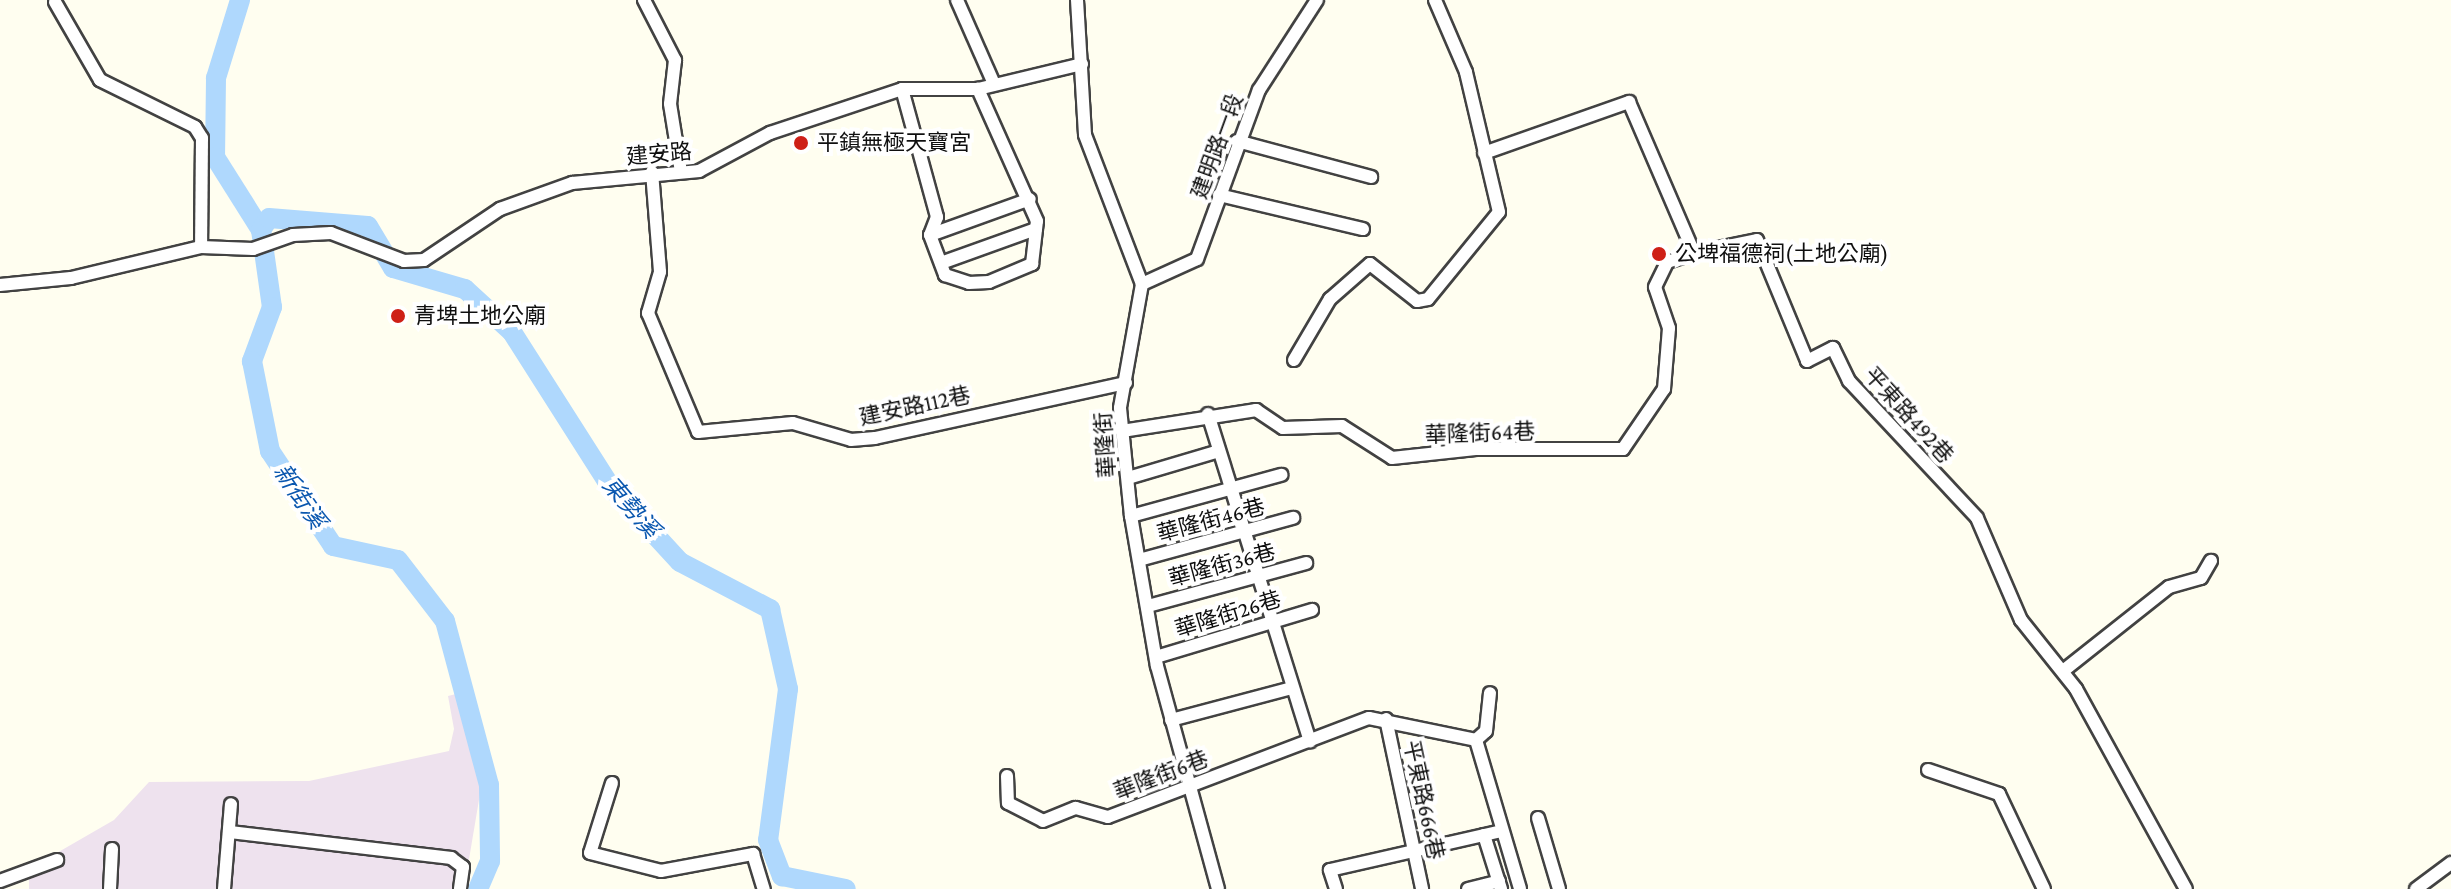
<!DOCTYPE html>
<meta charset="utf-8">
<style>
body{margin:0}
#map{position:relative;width:2451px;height:889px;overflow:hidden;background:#fffef0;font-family:"Crimson Pro","Noto Sans TC",serif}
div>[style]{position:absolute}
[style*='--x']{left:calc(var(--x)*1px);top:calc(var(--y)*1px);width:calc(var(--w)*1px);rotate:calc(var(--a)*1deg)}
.industrial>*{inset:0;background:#eee2ee}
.river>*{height:20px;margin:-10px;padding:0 10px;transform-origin:10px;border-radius:10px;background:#afd8fd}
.roads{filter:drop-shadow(2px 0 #424242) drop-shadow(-2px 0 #424242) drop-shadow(0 2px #424242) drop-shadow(0 -2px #424242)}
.minor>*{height:12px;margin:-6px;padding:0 6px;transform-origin:6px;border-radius:6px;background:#fff}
.dots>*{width:22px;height:22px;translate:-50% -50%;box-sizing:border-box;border:4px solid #fff;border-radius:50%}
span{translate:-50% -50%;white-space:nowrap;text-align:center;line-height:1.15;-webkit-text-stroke:8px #fff;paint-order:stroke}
.poi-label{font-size:22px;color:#0f0f0f}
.left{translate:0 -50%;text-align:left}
.street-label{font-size:22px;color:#0f0f0f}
.water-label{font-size:24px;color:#0a57af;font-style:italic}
</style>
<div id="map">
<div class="industrial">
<i style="clip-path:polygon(460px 693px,483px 776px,464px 889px,29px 889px,29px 869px,114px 820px,149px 782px,309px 781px,449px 751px,454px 729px,448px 696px)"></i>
</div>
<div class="river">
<i style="--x:240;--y:0;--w:82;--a:107.1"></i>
<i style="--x:216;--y:78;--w:79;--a:90.7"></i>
<i style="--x:215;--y:157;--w:86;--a:57.8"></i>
<i style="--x:261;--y:230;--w:78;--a:81.9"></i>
<i style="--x:272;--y:307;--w:58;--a:110.3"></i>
<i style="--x:252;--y:361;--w:92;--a:78.7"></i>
<i style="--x:270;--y:451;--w:114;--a:56.4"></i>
<i style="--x:333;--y:546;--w:66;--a:12.2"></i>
<i style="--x:398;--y:560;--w:77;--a:52.4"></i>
<i style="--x:445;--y:621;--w:170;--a:75"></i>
<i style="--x:489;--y:785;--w:76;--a:89.2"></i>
<i style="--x:490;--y:861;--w:30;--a:113"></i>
<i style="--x:261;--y:230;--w:14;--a:-56"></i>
<i style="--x:269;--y:218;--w:99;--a:4.6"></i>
<i style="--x:368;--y:226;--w:49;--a:59.2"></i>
<i style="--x:393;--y:268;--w:75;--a:16.3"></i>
<i style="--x:465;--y:289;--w:64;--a:42.5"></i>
<i style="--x:512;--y:332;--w:183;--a:57.5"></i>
<i style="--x:610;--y:486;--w:103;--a:47.4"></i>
<i style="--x:680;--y:562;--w:102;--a:27.6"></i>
<i style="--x:770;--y:609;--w:82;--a:77.3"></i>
<i style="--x:788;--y:689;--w:152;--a:97.5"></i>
<i style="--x:768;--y:840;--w:39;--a:69"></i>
<i style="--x:782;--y:876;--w:65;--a:11.5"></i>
</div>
<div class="roads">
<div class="minor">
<i style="--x:644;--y:0;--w:68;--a:62.7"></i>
<i style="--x:675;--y:60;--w:44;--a:96.5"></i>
<i style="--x:670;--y:104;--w:69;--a:80.8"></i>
<i style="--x:957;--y:0;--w:92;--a:66.2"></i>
<i style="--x:1077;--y:0;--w:135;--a:86.6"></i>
<i style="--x:1085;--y:135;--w:160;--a:69.1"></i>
<i style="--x:1142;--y:284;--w:126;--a:100.1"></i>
<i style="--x:1120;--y:408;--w:109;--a:84.2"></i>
<i style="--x:1131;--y:516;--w:152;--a:80.2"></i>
<i style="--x:1157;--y:666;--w:231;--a:74.7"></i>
<i style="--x:55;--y:2;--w:90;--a:60"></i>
<i style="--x:100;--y:80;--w:106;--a:26.3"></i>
<i style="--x:195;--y:127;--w:13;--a:58"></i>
<i style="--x:202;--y:138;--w:109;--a:90.5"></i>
<i style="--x:902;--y:89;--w:133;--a:74.7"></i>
<i style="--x:937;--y:217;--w:19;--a:111"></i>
<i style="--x:930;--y:235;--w:43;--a:69.4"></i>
<i style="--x:945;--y:275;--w:25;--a:18"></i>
<i style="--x:969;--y:283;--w:20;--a:-3"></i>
<i style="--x:989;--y:282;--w:47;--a:-22.7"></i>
<i style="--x:1032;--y:264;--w:43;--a:-83.4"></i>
<i style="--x:1037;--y:221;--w:145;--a:-114.1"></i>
<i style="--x:1237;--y:141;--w:139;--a:15"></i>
<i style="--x:1484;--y:153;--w:154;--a:-19.4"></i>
<i style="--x:1629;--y:102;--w:164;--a:66.7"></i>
<i style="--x:1694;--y:253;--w:64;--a:-11.7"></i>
<i style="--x:1757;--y:240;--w:131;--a:67.5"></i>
<i style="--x:1807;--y:361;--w:29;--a:-27"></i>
<i style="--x:1833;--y:348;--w:37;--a:64"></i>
<i style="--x:1849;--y:381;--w:187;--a:46.9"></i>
<i style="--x:1977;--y:518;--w:111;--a:66.7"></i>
<i style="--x:2021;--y:620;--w:88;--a:51.4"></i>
<i style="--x:2076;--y:689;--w:228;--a:61.2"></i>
<i style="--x:652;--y:172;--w:100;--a:85.4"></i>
<i style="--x:660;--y:272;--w:43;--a:106.3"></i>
<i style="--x:648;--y:313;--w:129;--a:67.2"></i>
<i style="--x:698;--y:432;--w:95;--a:-5.4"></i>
<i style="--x:793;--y:423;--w:60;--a:16.3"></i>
<i style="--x:851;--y:440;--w:24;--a:-5"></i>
<i style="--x:875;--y:438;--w:257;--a:-12.4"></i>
<i style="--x:1219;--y:195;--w:148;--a:13.3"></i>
<i style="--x:930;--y:235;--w:106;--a:-19.8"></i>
<i style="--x:941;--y:263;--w:101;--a:-19.7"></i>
<i style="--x:1142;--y:284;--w:60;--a:-24.4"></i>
<i style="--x:1197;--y:259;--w:180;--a:-69.9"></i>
<i style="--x:1259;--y:90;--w:107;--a:-57.2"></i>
<i style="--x:0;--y:285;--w:71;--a:-5.6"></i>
<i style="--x:71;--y:278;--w:134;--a:-13.4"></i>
<i style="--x:201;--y:247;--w:52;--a:2.2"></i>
<i style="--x:253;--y:249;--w:42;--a:-19.3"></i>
<i style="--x:293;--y:235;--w:38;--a:-3"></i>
<i style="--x:331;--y:233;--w:78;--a:21"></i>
<i style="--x:404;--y:261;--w:20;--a:-3"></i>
<i style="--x:424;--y:260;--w:92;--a:-33.9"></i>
<i style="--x:500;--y:209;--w:77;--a:-19.9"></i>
<i style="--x:572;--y:183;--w:128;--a:-5.4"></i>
<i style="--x:699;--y:171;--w:81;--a:-28.2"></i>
<i style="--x:770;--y:133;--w:139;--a:-18.4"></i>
<i style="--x:902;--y:89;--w:76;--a:0"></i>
<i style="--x:978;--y:89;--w:107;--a:-13.5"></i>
<i style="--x:1294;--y:360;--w:71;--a:-59.5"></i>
<i style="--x:1330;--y:299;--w:53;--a:-41.2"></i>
<i style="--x:1370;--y:264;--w:60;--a:38.2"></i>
<i style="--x:1417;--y:301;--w:11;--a:-10"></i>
<i style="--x:1428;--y:299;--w:112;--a:-50.8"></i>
<i style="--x:1499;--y:212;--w:144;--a:-103.3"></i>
<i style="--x:1466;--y:72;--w:78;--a:-113.3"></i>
<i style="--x:1208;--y:414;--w:343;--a:72.7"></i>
<i style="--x:1122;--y:431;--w:136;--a:-8.9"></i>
<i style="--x:1256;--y:410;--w:32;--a:34"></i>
<i style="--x:1283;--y:428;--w:59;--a:-1.9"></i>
<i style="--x:1342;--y:426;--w:59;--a:32.6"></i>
<i style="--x:1392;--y:458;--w:84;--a:-6.1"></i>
<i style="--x:1476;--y:449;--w:147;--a:0"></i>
<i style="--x:1623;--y:449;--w:73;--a:-55.7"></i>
<i style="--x:1664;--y:389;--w:61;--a:-85.3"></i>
<i style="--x:1669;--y:328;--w:43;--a:-108.9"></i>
<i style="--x:1655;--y:287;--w:28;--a:-64"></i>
<i style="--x:1667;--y:262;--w:28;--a:-18"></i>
<i style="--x:1128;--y:478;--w:95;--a:-16.5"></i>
<i style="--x:1131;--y:516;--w:156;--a:-15.3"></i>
<i style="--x:1139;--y:560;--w:160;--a:-15.3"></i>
<i style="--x:1148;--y:606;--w:164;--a:-15.2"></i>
<i style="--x:1156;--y:657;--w:163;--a:-16.8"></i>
<i style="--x:2063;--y:671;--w:135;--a:-38.4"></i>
<i style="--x:2169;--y:587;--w:33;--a:-16"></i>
<i style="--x:2201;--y:578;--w:20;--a:-60"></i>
<i style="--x:1386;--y:719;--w:174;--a:78"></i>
<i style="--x:1171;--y:720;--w:125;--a:-14.8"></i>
<i style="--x:1476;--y:740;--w:155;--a:73.5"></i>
<i style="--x:1928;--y:770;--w:75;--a:18.7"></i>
<i style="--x:1999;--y:794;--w:105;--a:64.7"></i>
<i style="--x:1007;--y:776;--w:27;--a:88"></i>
<i style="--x:1008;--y:803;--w:39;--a:27"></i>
<i style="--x:1043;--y:821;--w:35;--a:-22"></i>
<i style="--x:1076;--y:808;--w:33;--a:16"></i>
<i style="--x:1108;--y:817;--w:279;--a:-20.8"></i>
<i style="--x:1369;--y:718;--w:109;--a:11.6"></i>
<i style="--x:1476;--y:740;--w:13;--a:-42"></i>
<i style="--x:1486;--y:731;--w:38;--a:-84"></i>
<i style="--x:612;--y:783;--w:73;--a:107.4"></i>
<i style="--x:590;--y:853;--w:73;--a:14.2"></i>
<i style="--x:661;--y:871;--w:94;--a:-10.5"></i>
<i style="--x:753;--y:854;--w:37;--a:73"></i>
<i style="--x:1538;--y:818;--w:74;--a:73.5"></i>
<i style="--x:230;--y:832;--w:223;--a:6.7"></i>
<i style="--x:451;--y:858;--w:15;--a:37"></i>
<i style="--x:463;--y:867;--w:22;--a:98"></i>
<i style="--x:1484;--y:835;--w:57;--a:72.5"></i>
<i style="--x:0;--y:881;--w:61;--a:-20.2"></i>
<i style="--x:110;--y:889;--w:40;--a:-87.1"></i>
<i style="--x:224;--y:889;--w:85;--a:-85.3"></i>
<i style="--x:1336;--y:889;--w:20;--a:-108"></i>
<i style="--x:1330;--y:870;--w:176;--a:-12.8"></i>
<i style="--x:1468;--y:889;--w:32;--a:-14"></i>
<i style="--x:2416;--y:889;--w:44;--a:-36.6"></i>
</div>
</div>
<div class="dots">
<i style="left:801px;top:143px;background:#ce2017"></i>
<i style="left:1659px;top:254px;background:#ce2017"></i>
<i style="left:398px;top:316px;background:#ce2017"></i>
</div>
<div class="poi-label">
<span class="left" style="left:817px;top:143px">平鎮無極天寶宮</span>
<span class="left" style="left:1675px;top:254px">公埤福德祠(土地公廟)</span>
<span class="left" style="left:414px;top:316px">青埤土地公廟</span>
</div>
<div class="street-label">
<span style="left:1217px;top:146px;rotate:-70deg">建明路一段</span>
<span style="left:659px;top:154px;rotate:-5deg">建安路</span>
<span style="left:915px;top:406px;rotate:-12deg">建安路112巷</span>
<span style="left:1909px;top:415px;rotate:48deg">平東路492巷</span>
<span style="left:1480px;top:433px;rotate:-2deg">華隆街64巷</span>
<span style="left:1105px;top:445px;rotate:-94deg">華隆街</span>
<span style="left:1211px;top:520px;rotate:-15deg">華隆街46巷</span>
<span style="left:1222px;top:565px;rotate:-15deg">華隆街36巷</span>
<span style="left:1228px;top:614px;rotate:-17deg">華隆街26巷</span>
<span style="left:1161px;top:775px;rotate:-21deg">華隆街6巷</span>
<span style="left:1424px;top:800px;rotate:78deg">平東路666巷</span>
</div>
<div class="water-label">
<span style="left:300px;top:496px;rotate:56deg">新街溪</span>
<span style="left:631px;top:507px;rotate:49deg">東勢溪</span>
</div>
</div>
